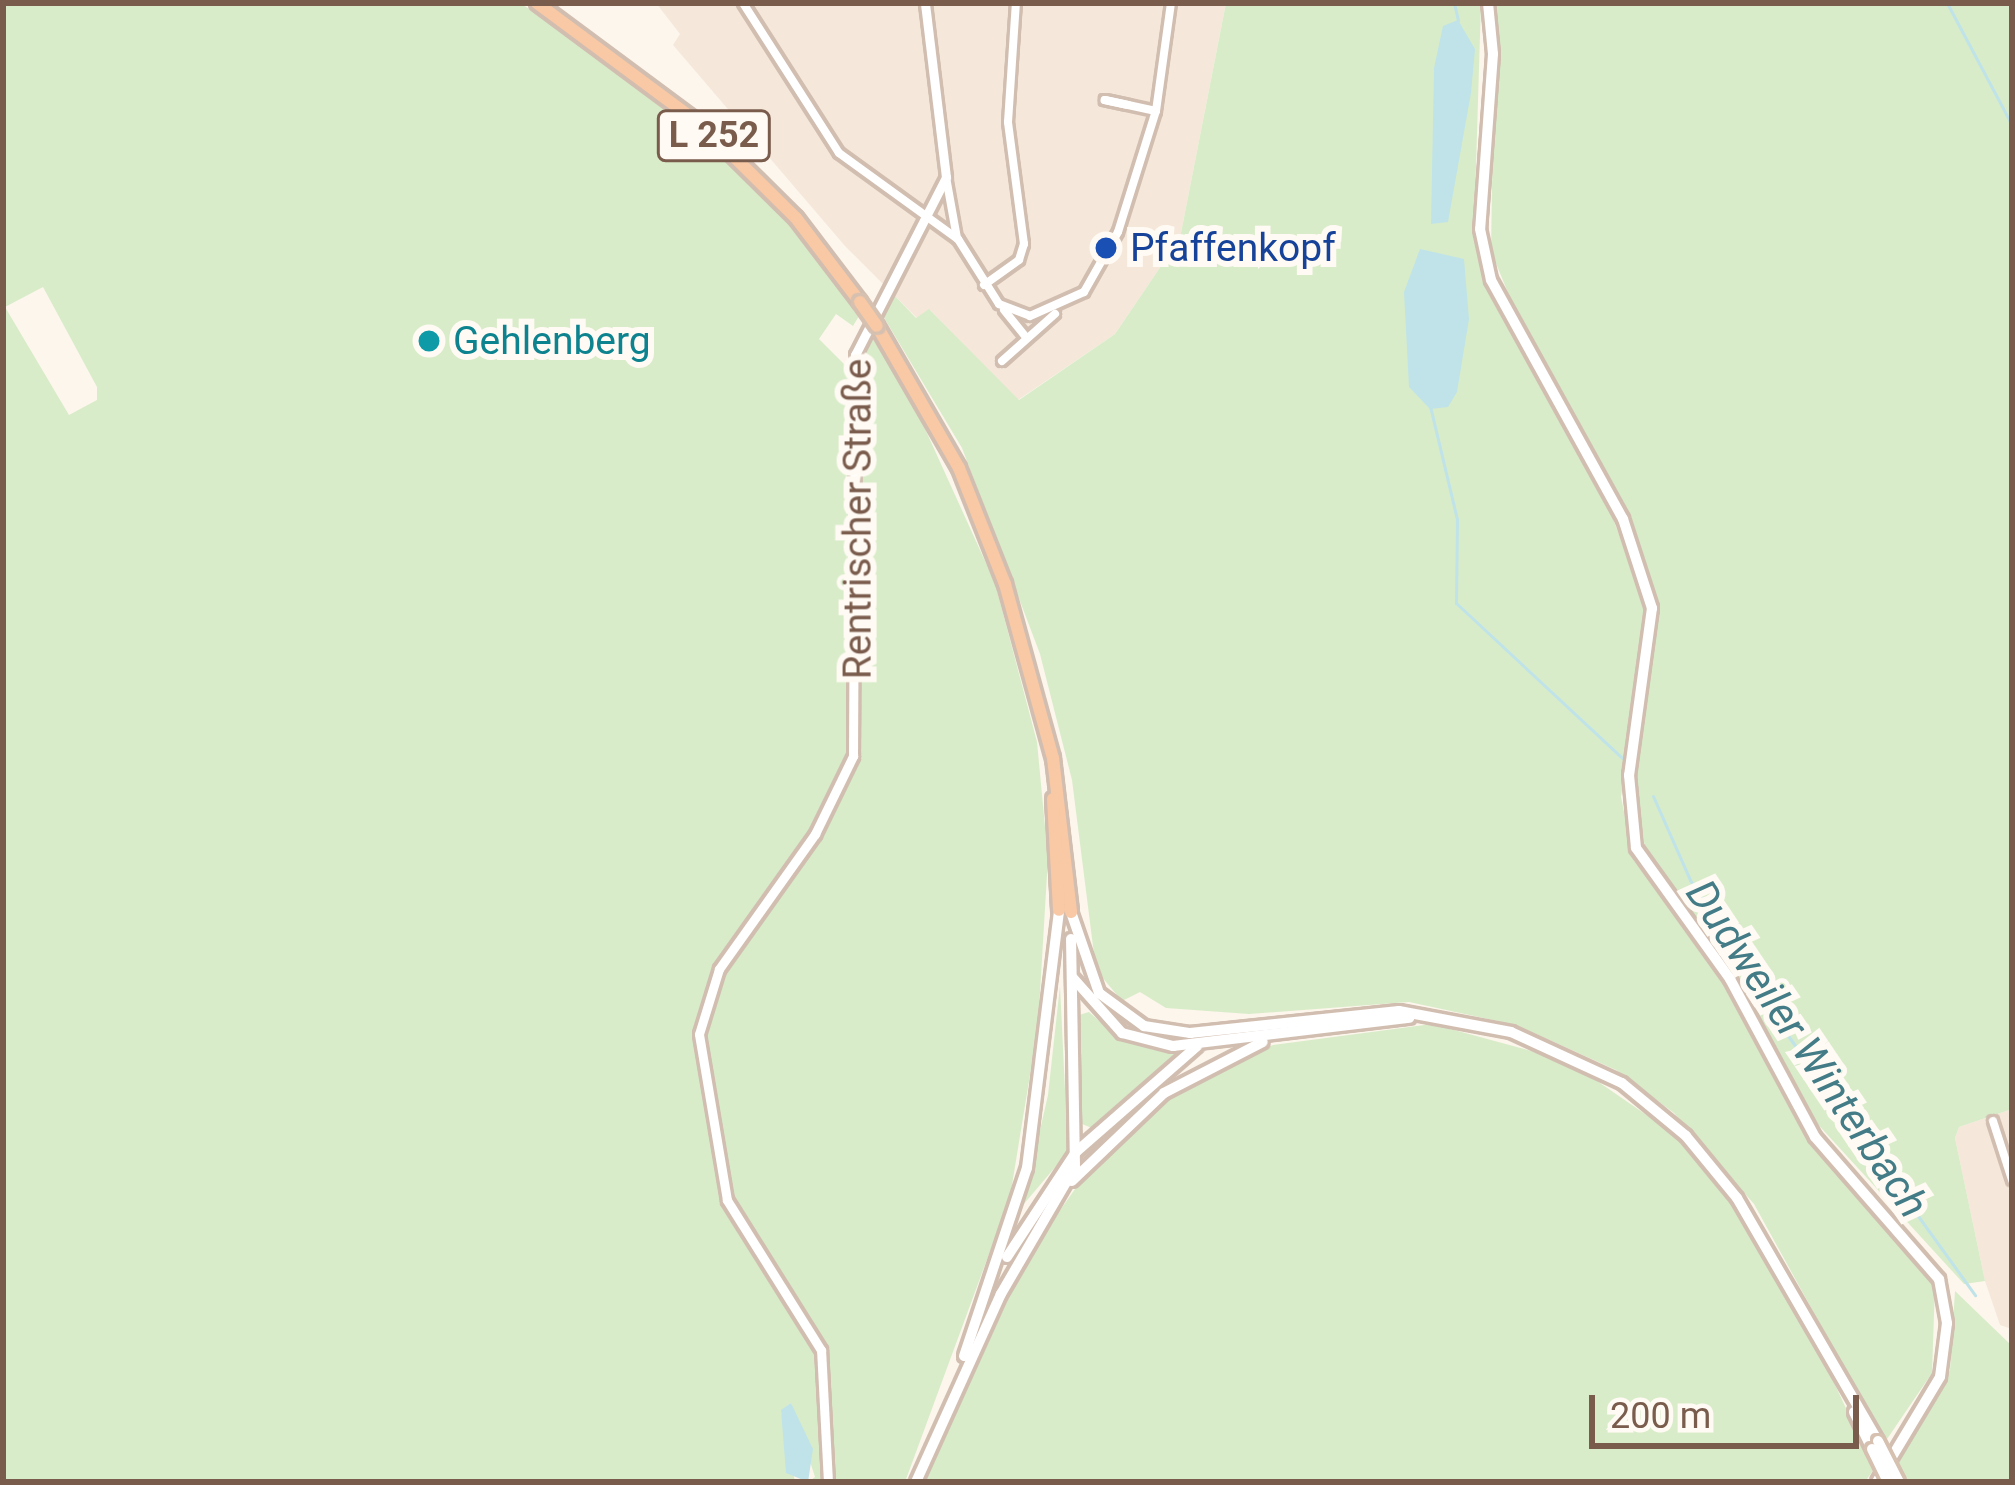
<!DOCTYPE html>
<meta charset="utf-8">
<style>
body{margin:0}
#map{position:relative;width:2015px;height:1485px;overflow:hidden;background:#fdf6ec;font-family:Roboto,sans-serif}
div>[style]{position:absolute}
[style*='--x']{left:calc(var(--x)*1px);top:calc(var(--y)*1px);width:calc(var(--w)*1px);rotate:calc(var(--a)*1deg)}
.residential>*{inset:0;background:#f5e8da}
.green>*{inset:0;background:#d8ecc9}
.water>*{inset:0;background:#bfe3e8}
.stream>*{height:3px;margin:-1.5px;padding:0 1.5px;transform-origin:1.5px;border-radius:1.5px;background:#bfe3e8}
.roads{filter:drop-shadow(3px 0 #d1beb0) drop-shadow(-3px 0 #d1beb0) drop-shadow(0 3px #d1beb0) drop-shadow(0 -3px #d1beb0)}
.minor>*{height:8px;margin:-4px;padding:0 4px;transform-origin:4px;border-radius:4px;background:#fff}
.tertiary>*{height:9px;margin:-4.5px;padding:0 4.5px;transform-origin:4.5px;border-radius:4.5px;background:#fff}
.secondary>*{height:10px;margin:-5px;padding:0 5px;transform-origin:5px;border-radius:5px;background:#fff}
.trunk>*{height:12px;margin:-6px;padding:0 6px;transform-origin:6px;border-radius:6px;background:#f9c8a4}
.bridges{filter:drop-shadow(3px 0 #d6c0b0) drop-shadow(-3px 0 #d6c0b0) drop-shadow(0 3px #d6c0b0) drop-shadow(0 -3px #d6c0b0)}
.secondary-bridge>*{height:10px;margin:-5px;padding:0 5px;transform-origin:5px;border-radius:5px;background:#fff}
.trunk-bridge>*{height:12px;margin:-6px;padding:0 6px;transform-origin:6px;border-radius:6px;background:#f9c8a4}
.dots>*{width:33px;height:33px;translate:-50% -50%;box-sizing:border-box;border:6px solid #fffaf3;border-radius:50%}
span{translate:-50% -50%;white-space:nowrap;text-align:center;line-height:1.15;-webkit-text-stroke:12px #fffaf3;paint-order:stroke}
.shield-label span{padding:3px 9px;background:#fffaf3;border:3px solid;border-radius:9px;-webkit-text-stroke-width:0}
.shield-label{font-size:36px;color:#7a5c4d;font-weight:700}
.transit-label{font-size:39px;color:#164399}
.left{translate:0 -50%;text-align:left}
.culture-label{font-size:39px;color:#0d838f}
.street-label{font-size:39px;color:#7a5c4d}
.water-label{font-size:42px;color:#437c86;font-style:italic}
.frame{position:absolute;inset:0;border:6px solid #7a5c4d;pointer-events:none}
.scale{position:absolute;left:1589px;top:1395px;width:270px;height:54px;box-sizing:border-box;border:6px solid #7a5c4d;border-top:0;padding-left:15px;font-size:36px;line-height:42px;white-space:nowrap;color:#7a5c4d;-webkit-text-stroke:9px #fffaf3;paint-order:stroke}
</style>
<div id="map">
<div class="residential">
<i style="clip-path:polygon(656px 3px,1226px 3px,1180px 238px,1115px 334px,1018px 400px,930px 310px,917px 318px,845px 246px,673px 45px,680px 34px)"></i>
<i style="clip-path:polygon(2012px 1109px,2012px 1329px,2000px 1325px,1985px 1281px,1955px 1138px,1959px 1127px)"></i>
</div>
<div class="green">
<i style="clip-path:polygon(evenodd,3px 3px,520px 3px,615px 65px,771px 202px,859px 316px,853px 326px,836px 314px,819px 339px,857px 377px,872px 333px,906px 387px,995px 583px,1037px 742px,1048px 858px,1038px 1026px,1010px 1197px,905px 1482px,808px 1482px,815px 1477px,791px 1403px,781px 1411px,795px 1482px,3px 1482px,3px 3px,43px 287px,97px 387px,97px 400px,69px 415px,5px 307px,43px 287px)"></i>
<i style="clip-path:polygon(1226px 3px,1481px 3px,1474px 231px,1484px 281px,1611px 513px,1647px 611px,1621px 797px,1634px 861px,1711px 960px,1797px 1121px,1917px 1253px,1935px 1285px,1932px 1373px,1885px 1442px,1754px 1204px,1674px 1113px,1616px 1070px,1516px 1025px,1409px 1002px,1249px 1014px,1166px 1008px,1140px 992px,1122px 1001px,1096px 970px,1072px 780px,1040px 654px,962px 448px,880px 311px,894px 295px,916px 318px,929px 309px,1019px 400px,1115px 334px,1180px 238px)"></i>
<i style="clip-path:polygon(1495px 3px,2012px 3px,2012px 1109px,1959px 1127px,1955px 1138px,1985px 1281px,1964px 1284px,1813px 1119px,1749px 997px,1645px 848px,1635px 787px,1659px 614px,1627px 512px,1528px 342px,1491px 251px)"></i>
<i style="clip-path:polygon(1060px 986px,1068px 1152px,1023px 1205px,1048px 1095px)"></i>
<i style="clip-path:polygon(1089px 1012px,1122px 1041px,1179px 1055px,1092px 1128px,1082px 1124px,1079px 1015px)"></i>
<i style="clip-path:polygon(1432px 1024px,1568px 1061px,1677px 1136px,1737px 1208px,1801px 1311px,1874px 1469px,1865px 1482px,924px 1482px,1029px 1254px,1097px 1158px,1159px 1102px,1273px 1045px)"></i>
<i style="clip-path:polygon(1955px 1291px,2012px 1346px,2012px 1482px,1904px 1482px,1897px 1466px,1950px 1370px)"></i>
</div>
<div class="water">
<i style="clip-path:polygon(1458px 20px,1475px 49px,1471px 93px,1448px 222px,1431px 224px,1434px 68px,1443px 26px)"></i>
<i style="clip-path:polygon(1420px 249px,1464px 259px,1469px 319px,1457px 392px,1448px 407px,1430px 409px,1409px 387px,1404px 292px)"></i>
<i style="clip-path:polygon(791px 1403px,813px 1449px,808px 1482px,786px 1473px,781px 1410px)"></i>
</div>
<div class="stream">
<i style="--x:1454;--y:3;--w:18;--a:77"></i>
<i style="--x:1947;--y:3;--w:138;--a:62"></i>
<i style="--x:1430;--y:406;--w:116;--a:76.6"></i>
<i style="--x:1457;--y:519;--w:84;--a:90.7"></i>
<i style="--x:1456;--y:603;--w:227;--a:43"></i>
<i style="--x:1653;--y:796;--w:92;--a:66.2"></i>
<i style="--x:1690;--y:880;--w:172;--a:58.1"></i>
<i style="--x:1781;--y:1026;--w:332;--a:54.2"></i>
</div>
<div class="roads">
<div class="minor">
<i style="--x:743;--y:3;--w:178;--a:57.4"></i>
<i style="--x:839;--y:153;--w:147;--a:35.9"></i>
<i style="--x:958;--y:239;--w:77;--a:57.8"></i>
<i style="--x:999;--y:304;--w:33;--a:21"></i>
<i style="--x:1030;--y:316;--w:59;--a:-24"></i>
<i style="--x:1084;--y:292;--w:69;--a:-60.5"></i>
<i style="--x:1118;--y:232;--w:127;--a:-72.6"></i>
<i style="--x:1156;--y:111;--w:109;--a:-82.1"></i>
<i style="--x:1128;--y:105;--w:24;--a:-168"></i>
<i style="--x:1105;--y:100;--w:52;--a:12.2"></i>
<i style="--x:946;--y:177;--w:62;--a:79.8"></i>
<i style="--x:984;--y:285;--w:43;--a:-35.5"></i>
<i style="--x:1019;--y:260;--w:17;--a:-73"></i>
<i style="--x:1024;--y:244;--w:123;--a:-97.5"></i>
<i style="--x:1008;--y:122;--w:119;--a:-86.2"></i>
<i style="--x:1004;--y:310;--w:36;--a:51"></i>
<i style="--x:1002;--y:361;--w:71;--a:-41.6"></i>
<i style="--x:1993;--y:1121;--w:62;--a:72.1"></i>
</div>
<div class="tertiary">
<i style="--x:828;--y:1482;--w:132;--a:-93"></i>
<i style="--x:821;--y:1350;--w:177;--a:-122.1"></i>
<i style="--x:727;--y:1200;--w:168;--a:-99.6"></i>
<i style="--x:699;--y:1034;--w:68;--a:-72.9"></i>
<i style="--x:719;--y:969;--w:166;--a:-54.6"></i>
<i style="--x:815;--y:834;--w:87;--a:-64"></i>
<i style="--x:853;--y:756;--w:401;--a:-89.7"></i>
<i style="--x:855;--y:355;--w:200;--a:-62.9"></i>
<i style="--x:946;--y:177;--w:175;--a:-96.9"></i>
</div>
<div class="secondary">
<i style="--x:1488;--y:3;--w:51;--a:84.4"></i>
<i style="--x:1493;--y:54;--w:175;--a:94.2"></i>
<i style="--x:1480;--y:229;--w:52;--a:77.8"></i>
<i style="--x:1491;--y:280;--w:273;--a:61.1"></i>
<i style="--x:1623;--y:519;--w:94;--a:72"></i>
<i style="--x:1652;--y:608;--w:169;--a:97.8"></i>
<i style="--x:1629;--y:775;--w:73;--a:84.5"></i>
<i style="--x:1636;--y:848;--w:161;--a:54.3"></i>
<i style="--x:1730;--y:979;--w:179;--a:61.7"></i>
<i style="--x:1815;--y:1137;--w:189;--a:48.9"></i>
<i style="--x:1939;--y:1279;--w:45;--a:79.7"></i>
<i style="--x:1947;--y:1323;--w:54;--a:97.4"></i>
<i style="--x:1940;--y:1377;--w:122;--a:121"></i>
<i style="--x:1071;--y:912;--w:86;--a:70.9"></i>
<i style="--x:1099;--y:993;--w:56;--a:36.3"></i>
<i style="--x:1144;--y:1026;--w:47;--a:8.7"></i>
<i style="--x:1190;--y:1033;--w:210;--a:-6"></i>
<i style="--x:1399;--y:1011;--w:114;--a:10.6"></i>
<i style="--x:1511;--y:1032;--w:122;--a:24.7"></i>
<i style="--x:1622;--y:1083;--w:83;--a:39.6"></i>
<i style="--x:1686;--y:1136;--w:80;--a:50.6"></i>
<i style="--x:1737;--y:1198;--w:281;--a:59.9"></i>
<i style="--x:1073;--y:978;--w:74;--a:48.3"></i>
<i style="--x:1122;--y:1033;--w:53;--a:14.3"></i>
<i style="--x:1173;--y:1046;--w:238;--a:-6.8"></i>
<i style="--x:1072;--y:1181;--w:127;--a:-43.7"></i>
<i style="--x:1164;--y:1093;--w:111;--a:-27.3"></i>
<i style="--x:1007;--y:1257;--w:126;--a:-56.7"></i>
<i style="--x:1076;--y:1152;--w:161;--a:-41.2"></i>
<i style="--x:964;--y:1356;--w:198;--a:-71.5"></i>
<i style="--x:1027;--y:1168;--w:260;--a:-82.9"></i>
<i style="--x:1854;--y:1412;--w:41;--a:64.1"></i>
<i style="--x:916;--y:1482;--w:206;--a:-65.7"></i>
<i style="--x:1001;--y:1294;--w:147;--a:-59.8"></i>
<i style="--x:1075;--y:1167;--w:228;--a:-91"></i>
</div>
<div class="trunk">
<i style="--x:537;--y:3;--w:208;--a:36.6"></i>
<i style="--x:704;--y:127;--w:129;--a:44.7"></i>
<i style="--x:796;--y:218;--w:106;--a:52.7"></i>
<i style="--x:877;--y:326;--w:164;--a:60"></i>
<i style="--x:959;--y:468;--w:125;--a:68.4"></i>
<i style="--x:1005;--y:584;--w:180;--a:74.6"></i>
<i style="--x:1053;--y:758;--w:155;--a:83.3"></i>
<i style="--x:1053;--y:799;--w:111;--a:86.9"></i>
</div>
</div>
<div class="bridges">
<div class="secondary-bridge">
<i style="--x:1878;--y:1441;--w:46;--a:62.9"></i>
<i style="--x:1872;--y:1449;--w:37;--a:64"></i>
</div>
<div class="trunk-bridge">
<i style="--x:860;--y:302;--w:29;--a:55"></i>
</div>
</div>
<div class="dots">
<i style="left:1106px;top:248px;background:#1a4fb4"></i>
<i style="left:429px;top:341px;background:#0f9aa8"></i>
</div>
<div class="shield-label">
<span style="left:714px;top:136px">L 252</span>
</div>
<div class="transit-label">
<span class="left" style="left:1130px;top:248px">Pfaffenkopf</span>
</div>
<div class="culture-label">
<span class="left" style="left:453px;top:341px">Gehlenberg</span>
</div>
<div class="street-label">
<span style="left:858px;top:519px;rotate:-90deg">Rentrischer Straße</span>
</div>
<div class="water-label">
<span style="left:1807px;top:1049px;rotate:56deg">Dudweiler Winterbach</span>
</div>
<div class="frame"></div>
<div class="scale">200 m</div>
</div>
